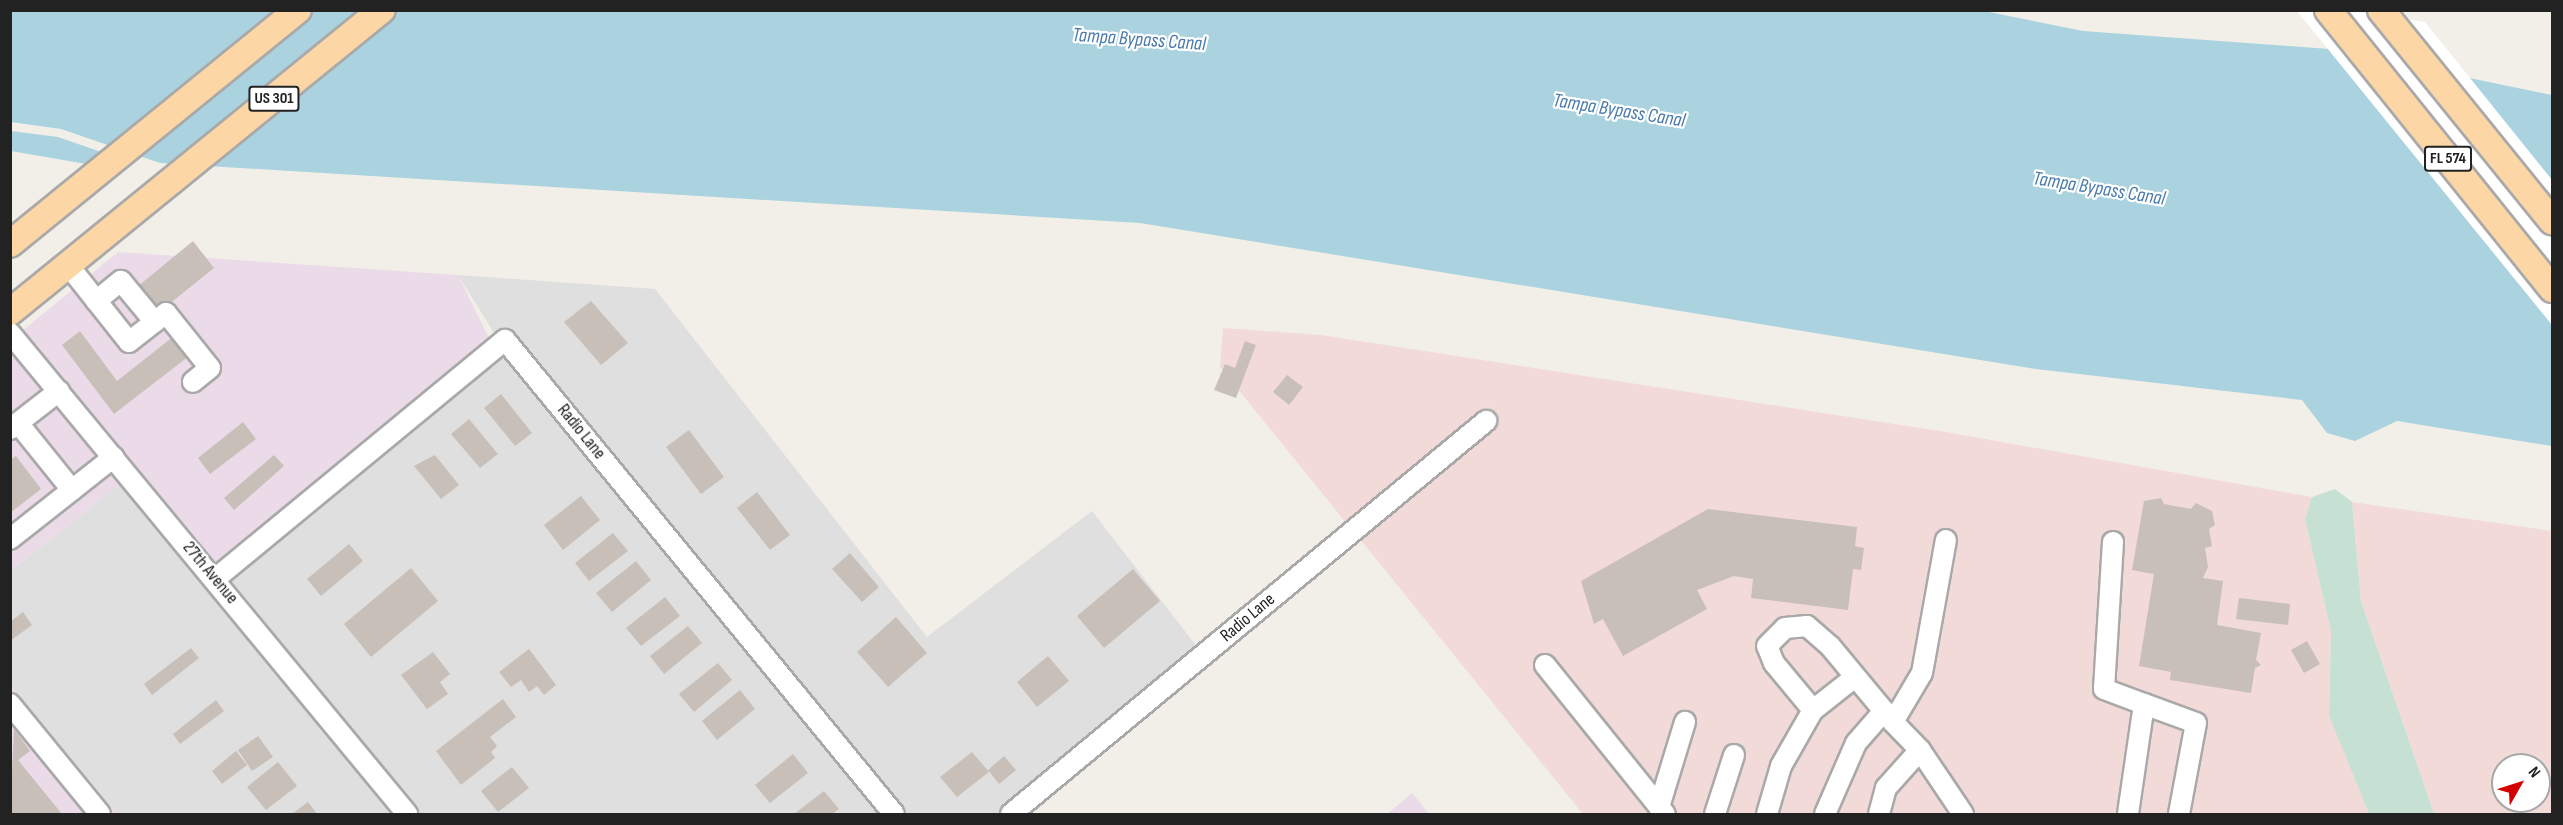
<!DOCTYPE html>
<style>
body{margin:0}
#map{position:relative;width:2563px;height:825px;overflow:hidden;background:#f2efe9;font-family:"Sofia Sans Condensed",sans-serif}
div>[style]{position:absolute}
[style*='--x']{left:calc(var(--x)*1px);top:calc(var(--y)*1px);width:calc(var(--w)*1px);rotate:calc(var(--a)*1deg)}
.residential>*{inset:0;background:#e0dfdf}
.commercial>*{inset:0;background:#f2dad9}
.industrial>*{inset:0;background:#ebdbe8}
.wetland>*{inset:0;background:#c6e0d4}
.water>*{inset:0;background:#aad3df}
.pier>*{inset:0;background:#fff}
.building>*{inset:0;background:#c7bfb8}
.roads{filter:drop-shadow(2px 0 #a9a9a9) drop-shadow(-2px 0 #a9a9a9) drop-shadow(0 2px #a9a9a9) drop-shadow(0 -2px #a9a9a9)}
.minor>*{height:20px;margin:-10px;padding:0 10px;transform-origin:10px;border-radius:10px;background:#fff}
.major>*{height:26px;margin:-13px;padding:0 13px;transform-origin:13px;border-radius:13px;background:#fcd6a4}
span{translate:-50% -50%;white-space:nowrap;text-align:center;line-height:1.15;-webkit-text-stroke:4.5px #fff;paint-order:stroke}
.shield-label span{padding:2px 4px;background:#fff;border:2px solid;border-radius:4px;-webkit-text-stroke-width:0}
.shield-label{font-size:16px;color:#222;font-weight:700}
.street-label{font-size:18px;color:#222}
.water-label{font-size:20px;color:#4a7aab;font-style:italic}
.frame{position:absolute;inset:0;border:12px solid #222;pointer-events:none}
.north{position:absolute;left:2491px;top:753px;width:60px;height:60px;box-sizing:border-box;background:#fff;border:2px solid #a7a7a7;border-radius:50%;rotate:51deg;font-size:16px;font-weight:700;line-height:24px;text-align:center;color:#222}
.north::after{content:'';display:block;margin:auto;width:21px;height:27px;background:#d40000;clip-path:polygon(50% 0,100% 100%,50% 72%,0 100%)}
</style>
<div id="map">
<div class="residential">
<i style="clip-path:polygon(458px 275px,655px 289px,927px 637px,1092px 511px,1198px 648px,996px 814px,908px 814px,514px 334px,496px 336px)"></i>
<i style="clip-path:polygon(503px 354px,880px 814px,421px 814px,230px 579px)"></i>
<i style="clip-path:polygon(122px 483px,207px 585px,393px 814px,118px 814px,11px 686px,11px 570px)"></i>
</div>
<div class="commercial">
<i style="clip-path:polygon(1223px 328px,1321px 335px,1946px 432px,2312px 497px,2305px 519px,2331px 631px,2329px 716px,2369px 814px,1583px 814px,1359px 538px,1499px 421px,1488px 407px,1347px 524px,1220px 367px)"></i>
<i style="clip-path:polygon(evenodd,2352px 502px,2552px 531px,2552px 814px,2434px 814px,2361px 601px,2352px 502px,2503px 765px,2539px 765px,2539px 801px,2503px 801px,2503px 765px)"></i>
</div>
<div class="industrial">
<i style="clip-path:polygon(118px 252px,458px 275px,490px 340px,216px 563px,22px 331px)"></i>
<i style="clip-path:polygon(10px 350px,122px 483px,11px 570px,10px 570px)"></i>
<i style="clip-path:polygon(11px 686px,118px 814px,11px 814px)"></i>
<i style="clip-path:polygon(1412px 793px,1429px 814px,1387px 814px)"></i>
</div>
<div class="wetland">
<i style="clip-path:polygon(2335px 489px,2352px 502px,2361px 601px,2434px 814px,2369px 814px,2329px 716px,2331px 631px,2305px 519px,2312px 497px)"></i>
</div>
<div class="water">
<i style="clip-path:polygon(11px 10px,1979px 10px,2083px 31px,2329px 49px,2552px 95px,2552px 446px,2397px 421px,2355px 441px,2327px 433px,2302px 400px,2036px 369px,1140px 223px,160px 163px,61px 129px,11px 122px)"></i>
<i style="clip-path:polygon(11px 131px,58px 137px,107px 154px,92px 165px,11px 151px)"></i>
</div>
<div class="pier">
<i style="clip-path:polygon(2297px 11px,2351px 11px,2425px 22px,2552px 180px,2552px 325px)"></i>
</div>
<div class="building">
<i style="clip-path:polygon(193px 241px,214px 268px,158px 313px,137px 287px)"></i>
<i style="clip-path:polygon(591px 301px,628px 343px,601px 365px,564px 322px)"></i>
<i style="clip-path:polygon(80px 331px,117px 381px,174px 336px,189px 356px,114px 414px,62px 345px)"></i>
<i style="clip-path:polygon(1245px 341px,1256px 345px,1236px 398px,1214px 390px,1225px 364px,1235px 368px)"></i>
<i style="clip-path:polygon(1287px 375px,1303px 387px,1289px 405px,1273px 392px)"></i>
<i style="clip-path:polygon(501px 394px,532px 433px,515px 446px,484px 408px)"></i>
<i style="clip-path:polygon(469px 419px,498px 454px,480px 468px,451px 434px)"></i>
<i style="clip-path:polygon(243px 422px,256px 439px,210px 474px,198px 458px)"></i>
<i style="clip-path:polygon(689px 430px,724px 477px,701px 494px,666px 447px)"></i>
<i style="clip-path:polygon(274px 455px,284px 466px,234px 510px,224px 498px)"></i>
<i style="clip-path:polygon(435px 455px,459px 485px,441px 499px,414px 466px)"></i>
<i style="clip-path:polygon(16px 456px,41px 489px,10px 513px,10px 460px)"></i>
<i style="clip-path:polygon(757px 492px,790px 535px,770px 550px,737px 508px)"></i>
<i style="clip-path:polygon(581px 496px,600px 520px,563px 550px,544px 525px)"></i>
<i style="clip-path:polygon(2161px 498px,2164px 504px,2191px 509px,2196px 503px,2212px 511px,2215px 525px,2209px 529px,2212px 546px,2205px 548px,2208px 567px,2203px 578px,2223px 581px,2217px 625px,2261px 633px,2256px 660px,2261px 665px,2255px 668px,2251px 693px,2170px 680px,2171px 672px,2139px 666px,2154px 574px,2132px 570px,2144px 501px)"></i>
<i style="clip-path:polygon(1708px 509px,1857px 527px,1855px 546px,1864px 548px,1861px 570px,1853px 569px,1848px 610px,1751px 598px,1753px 579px,1734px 576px,1697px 590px,1707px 609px,1623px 656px,1603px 619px,1594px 624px,1581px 581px)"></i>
<i style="clip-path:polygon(613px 533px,628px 551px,589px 581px,575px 563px)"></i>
<i style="clip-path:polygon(349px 544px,363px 561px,321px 596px,307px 579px)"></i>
<i style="clip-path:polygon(850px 553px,879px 587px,862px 602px,832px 569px)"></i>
<i style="clip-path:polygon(636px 561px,651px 580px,612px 612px,596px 593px)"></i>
<i style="clip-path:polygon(411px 568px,438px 601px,371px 657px,344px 624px)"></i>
<i style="clip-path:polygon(1133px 569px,1160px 601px,1104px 648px,1077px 616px)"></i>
<i style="clip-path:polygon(665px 597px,680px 616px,641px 646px,626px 628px)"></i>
<i style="clip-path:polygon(2239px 598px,2290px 604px,2288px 625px,2236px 619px)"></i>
<i style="clip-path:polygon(23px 612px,32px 625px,10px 641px,10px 622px)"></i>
<i style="clip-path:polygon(896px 617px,927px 653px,888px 687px,857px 652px)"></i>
<i style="clip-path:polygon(688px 626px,702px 643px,664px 674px,650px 656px)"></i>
<i style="clip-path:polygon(2307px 641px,2320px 664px,2304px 673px,2291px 650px)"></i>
<i style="clip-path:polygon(191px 648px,199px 658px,152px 695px,144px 684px)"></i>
<i style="clip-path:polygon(529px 649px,556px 685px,544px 695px,537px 686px,529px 692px,521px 680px,511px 687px,499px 672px)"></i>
<i style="clip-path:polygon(433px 652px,450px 674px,440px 682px,448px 694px,427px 709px,401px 675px)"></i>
<i style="clip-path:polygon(1048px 656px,1069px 681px,1037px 707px,1017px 682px)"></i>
<i style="clip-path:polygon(718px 663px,732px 680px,694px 712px,679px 694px)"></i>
<i style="clip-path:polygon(740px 690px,755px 709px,717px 740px,702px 721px)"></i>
<i style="clip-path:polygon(503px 699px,516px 717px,490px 737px,497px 746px,491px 752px,495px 758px,461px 785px,436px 751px)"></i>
<i style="clip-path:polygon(216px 700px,224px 711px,180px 744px,173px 734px)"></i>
<i style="clip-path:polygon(14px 729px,30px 751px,18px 760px,62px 814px,10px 814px)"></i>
<i style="clip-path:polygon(258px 736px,273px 757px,252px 771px,238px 750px)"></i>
<i style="clip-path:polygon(236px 751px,247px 765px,222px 784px,212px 771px)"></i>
<i style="clip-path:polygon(972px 752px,989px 772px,957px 797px,940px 777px)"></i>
<i style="clip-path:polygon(793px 754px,808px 773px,770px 803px,755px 785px)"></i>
<i style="clip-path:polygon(1004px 756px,1016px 770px,999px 784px,988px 770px)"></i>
<i style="clip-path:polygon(278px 762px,297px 786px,266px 810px,247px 787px)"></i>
<i style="clip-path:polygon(512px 767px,529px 788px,498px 812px,481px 791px)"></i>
<i style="clip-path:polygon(824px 791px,839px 809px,832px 814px,794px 814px)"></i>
<i style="clip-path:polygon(308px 802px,317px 814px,292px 814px)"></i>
</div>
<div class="roads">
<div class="minor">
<i style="--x:68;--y:265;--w:98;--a:51.6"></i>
<i style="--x:129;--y:342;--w:47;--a:-38.1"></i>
<i style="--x:166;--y:313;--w:70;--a:51.3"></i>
<i style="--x:210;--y:368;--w:22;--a:141"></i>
<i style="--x:96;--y:301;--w:32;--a:-39"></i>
<i style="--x:121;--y:281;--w:53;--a:50.3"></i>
<i style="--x:10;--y:333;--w:624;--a:50.46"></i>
<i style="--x:18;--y:423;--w:86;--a:51.1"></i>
<i style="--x:10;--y:429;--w:62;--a:-37.8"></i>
<i style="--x:10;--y:539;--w:132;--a:-38.3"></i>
<i style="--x:2113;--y:542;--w:147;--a:93.5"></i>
<i style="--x:2104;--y:689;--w:43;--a:20.6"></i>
<i style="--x:2144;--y:704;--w:111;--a:98.3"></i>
<i style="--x:215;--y:579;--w:376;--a:-39.5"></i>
<i style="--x:505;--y:340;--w:613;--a:50.63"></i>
<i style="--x:1545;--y:665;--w:191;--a:51.2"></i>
<i style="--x:1855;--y:677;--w:53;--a:141.8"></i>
<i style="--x:1813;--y:710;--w:61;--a:-129.7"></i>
<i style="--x:1774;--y:663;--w:18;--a:-112"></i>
<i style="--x:1767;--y:646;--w:25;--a:-45"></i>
<i style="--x:1785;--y:628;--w:22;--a:-5"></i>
<i style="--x:1807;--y:626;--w:30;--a:41"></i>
<i style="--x:1830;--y:646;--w:99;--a:50.3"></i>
<i style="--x:10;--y:704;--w:142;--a:50.7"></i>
<i style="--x:2144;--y:704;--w:55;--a:20.1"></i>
<i style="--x:2196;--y:723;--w:93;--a:100.6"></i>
<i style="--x:1920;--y:750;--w:39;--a:-134"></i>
<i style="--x:1893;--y:722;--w:57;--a:-59.4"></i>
<i style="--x:1922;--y:673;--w:135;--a:-79.8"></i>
<i style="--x:1659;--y:807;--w:89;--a:-73"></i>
<i style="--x:1011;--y:814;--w:617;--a:-39.6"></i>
<i style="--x:1715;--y:814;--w:62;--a:-72.1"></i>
<i style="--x:1767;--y:814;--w:50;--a:-73.7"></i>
<i style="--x:1781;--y:766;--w:64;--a:-60.3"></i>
<i style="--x:1825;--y:814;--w:77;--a:-66.4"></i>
<i style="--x:1856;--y:743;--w:43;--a:-48.8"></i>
<i style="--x:1879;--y:814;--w:27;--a:-75"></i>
<i style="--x:1886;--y:788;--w:51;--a:-48.2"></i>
<i style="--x:1920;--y:750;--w:77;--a:56.1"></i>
</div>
<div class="major">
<i style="--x:2328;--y:10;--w:358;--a:51.2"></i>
<i style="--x:2381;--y:10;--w:272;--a:51"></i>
<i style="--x:10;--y:244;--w:371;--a:-39.1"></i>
<i style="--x:10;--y:312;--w:479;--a:-39.1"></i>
</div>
</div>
<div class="shield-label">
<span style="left:274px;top:99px">US 301</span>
<span style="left:2448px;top:159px">FL 574</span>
</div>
<div class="street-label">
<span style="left:581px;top:432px;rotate:51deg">Radio Lane</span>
<span style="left:210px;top:573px;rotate:50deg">27th Avenue</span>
<span style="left:1248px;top:618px;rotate:-40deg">Radio Lane</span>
</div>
<div class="water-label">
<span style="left:1139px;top:40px;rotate:4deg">Tampa Bypass Canal</span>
<span style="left:1619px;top:111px;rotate:9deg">Tampa Bypass Canal</span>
<span style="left:2099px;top:189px;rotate:9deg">Tampa Bypass Canal</span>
</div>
<div class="frame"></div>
<div class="north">N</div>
</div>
